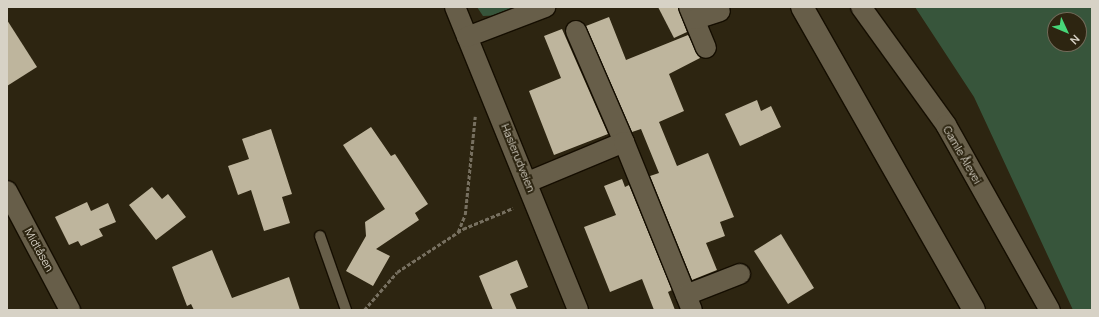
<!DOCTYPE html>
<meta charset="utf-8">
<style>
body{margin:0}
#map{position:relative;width:1099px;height:317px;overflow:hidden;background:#2d2511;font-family:Manrope,sans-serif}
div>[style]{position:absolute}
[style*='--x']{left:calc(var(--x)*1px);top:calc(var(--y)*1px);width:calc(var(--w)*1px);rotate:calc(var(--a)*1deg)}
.green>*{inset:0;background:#37553b}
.building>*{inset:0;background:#beb59d}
.path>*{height:2.5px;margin-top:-1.25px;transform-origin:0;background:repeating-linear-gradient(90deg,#777060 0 4px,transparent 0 6px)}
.roads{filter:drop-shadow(1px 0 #150e00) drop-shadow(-1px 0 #150e00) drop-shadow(0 1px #150e00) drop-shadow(0 -1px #150e00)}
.service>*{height:10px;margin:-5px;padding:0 5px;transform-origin:5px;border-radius:5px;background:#675e49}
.minor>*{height:20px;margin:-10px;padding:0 10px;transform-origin:10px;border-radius:10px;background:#675e49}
.secondary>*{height:22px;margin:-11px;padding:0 11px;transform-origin:11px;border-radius:11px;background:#675e49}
span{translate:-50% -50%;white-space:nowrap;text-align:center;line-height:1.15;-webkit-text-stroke:4px #2d2511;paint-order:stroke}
.street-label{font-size:11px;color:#d7d2c6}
.frame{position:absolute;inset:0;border:8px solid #d7d2c6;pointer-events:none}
.north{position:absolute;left:1047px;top:12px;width:40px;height:40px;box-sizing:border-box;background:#2d2511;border:1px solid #716a59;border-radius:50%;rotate:134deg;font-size:11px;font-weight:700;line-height:16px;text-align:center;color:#d7d2c6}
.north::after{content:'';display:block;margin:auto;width:14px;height:18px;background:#47d779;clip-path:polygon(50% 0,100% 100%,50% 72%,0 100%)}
</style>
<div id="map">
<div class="green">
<i style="clip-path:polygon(477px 7px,527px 7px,505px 15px,483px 16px)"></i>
<i style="clip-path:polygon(evenodd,915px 7px,1092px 7px,1092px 310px,1073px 310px,974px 97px,915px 7px,1055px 20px,1079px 20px,1079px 44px,1055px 44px,1055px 20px)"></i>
</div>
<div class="building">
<i style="clip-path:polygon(658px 7px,678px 7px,687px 32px,674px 38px)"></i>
<i style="clip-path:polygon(609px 17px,626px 60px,688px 35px,700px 58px,669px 74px,684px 111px,659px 122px,677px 166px,708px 153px,734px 217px,720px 222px,725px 236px,706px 243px,717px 270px,692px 280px,650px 176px,659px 173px,641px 129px,632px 132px,586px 26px)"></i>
<i style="clip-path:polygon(7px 20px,37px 67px,7px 86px)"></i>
<i style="clip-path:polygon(562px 29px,608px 134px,554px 155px,529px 91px,561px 78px,544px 36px)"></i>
<i style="clip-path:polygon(757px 100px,761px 111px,771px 106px,781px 127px,740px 146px,725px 114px)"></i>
<i style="clip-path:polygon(371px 127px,391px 156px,395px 154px,428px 204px,415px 213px,419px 220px,376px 249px,390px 256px,373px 286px,346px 271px,366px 236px,365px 222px,385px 209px,343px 145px)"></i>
<i style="clip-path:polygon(271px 129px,292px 194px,282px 197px,290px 223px,264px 231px,251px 190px,238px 195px,228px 166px,249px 159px,242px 139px)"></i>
<i style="clip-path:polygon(622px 179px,625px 187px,629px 185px,672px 290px,668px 292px,675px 310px,654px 310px,642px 279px,610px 292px,584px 227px,616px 215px,604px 186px)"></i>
<i style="clip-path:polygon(152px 187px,162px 199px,168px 194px,186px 217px,156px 240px,129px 205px)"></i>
<i style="clip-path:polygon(87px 202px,91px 211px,108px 203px,116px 222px,99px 229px,103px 236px,81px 246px,78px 241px,69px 245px,55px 217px)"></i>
<i style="clip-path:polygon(781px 234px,814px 288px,788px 304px,754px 251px)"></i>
<i style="clip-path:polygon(212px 250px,232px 298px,289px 277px,300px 310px,194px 310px,191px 304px,187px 306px,172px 267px)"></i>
<i style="clip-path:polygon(517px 260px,528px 287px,510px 294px,517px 310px,493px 310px,479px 276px)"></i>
</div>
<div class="path">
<i style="--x:458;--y:232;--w:18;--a:-68"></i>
<i style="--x:465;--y:215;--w:99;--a:-84.2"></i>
<i style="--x:364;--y:310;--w:50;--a:-49"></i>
<i style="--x:397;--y:272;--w:79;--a:-33.1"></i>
<i style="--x:463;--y:229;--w:54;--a:-22.8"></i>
</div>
<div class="roads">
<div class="service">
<i style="--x:320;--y:236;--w:78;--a:70.6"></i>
</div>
<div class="minor">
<i style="--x:455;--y:7;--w:327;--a:67.9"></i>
<i style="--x:689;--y:7;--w:44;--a:67.5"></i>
<i style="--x:861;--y:7;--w:145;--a:54.2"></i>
<i style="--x:946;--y:125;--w:212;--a:60.7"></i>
<i style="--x:696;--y:19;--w:25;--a:-18"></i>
<i style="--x:576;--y:31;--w:121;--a:66.6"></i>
<i style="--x:467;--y:37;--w:84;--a:-21"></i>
<i style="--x:528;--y:182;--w:104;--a:-22.6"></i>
<i style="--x:624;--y:142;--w:181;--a:68"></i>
<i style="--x:7;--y:191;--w:135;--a:62.1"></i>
<i style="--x:686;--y:295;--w:58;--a:-21.3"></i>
</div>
<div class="secondary">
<i style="--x:802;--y:7;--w:348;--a:60.4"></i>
</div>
</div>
<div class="street-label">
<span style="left:962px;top:155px;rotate:60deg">Gamle Ålevei</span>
<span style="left:518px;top:158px;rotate:68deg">Haslerudveien</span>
<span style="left:39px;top:250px;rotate:61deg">Midtåsen</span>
</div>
<div class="frame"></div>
<div class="north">N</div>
</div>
